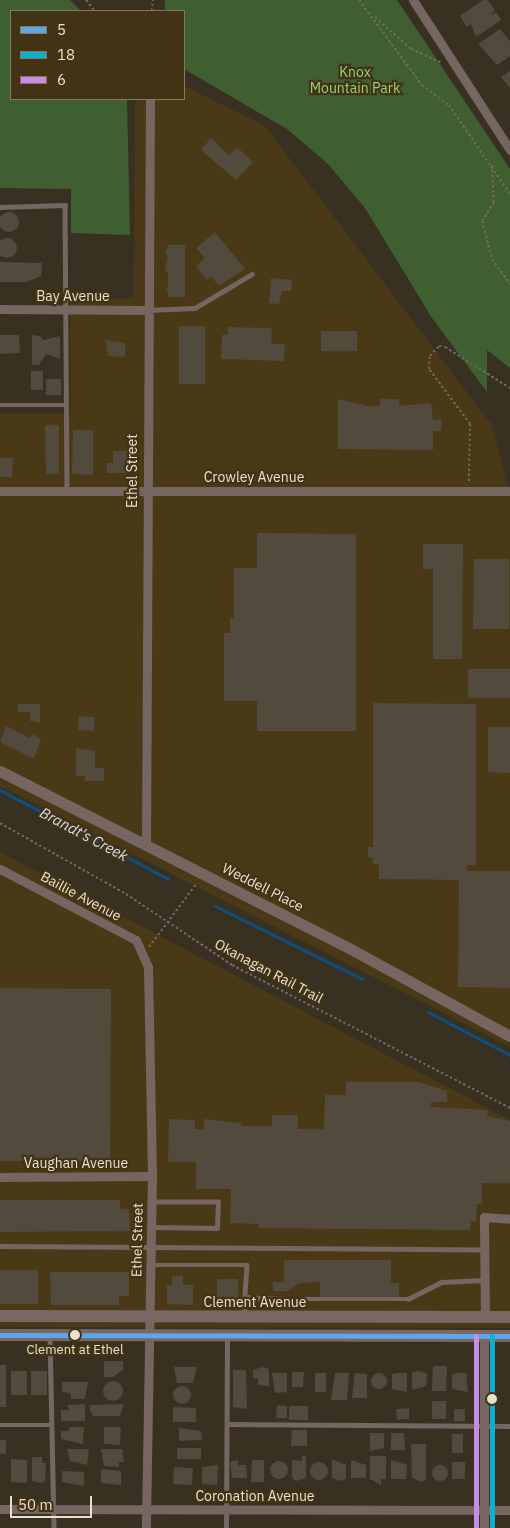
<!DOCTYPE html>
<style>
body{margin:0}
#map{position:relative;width:510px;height:1528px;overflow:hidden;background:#383020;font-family:"IBM Plex Sans",sans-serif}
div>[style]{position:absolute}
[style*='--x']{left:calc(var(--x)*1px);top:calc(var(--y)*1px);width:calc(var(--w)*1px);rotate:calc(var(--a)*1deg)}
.built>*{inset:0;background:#4a3916}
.green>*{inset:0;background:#405f30}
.stream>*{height:3px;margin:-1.5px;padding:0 1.5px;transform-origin:1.5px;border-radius:1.5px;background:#0e4f82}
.building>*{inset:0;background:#534a3e}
.round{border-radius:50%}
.path>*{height:2px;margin-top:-1px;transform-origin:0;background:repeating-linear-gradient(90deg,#746760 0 2.5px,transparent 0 5px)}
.service>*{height:4.5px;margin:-2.25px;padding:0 2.25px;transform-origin:2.25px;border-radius:2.25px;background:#756661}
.minor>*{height:9px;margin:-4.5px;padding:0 4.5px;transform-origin:4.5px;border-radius:4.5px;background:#756661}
.tertiary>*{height:11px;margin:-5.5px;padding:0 5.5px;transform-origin:5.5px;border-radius:5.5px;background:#756661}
.secondary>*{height:12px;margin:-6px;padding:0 6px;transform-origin:6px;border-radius:6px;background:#796761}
.bus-1>*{height:5px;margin:-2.5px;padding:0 2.5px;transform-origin:2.5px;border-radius:2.5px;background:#5aa8eb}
.bus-2>*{height:5px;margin:-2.5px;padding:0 2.5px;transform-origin:2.5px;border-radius:2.5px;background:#0dafd3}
.bus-3>*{height:5px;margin:-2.5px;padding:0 2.5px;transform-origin:2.5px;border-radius:2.5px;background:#ca8be6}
.dots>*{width:14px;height:14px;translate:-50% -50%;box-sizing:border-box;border:2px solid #423315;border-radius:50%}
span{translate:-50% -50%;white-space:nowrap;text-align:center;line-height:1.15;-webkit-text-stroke:4.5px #423315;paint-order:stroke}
.bus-label{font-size:13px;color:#e9e0cf}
.park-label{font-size:14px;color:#91d575}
.street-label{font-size:14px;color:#e9e0cf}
.water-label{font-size:15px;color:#cfdff0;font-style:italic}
.legend{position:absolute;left:10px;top:10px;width:175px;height:90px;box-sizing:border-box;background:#423315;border:1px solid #85785f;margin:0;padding:6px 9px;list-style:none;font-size:15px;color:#e9e0cf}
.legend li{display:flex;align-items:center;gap:10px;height:25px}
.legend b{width:25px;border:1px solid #85785f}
.scale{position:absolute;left:10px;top:1496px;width:82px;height:22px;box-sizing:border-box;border:2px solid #e9e0cf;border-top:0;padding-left:6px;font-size:15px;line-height:18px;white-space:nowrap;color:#e9e0cf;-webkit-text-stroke:4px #423315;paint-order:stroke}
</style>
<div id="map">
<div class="built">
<i style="clip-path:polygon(184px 86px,265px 126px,491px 424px,510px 491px,510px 1047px,0 786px,0 413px,71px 414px,70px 299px,134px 298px,135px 99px,184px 99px)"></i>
<i style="clip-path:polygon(0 852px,510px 1120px,510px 1328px,0 1327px)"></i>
</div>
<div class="green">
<i style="clip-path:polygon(0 0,70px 0,81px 11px,11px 11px,11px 99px,127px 99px,130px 235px,71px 233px,71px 189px,0 188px)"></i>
<i style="clip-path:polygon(165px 0,397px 0,510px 169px,510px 368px,487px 350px,487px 392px,432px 318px,365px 208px,328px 164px,287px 129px,184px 69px,184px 11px,165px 11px)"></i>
</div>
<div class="stream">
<i style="--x:0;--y:790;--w:190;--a:27.9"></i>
<i style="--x:215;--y:906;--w:164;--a:26.4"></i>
<i style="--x:428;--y:1012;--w:93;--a:27.7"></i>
</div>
<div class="building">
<i style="clip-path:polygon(483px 0,488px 0,495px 10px,490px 16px,496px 12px,501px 20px,476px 37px,471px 24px,467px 27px,460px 16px)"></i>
<i style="clip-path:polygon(500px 29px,510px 41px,510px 56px,497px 65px,478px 44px)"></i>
<i style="clip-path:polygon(510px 71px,510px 88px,501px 77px)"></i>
<i style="clip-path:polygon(211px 138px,229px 155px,237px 147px,253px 162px,236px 180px,201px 150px)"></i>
<i class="round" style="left:-1px;top:212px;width:20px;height:20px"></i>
<i style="clip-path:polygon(215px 232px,245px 269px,219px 286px,211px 276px,207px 280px,196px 266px,205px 258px,196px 248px)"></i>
<i class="round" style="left:-3px;top:238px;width:20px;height:20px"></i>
<i style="clip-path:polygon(168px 245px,185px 245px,185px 297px,168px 297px,168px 291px,165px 291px,168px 287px,168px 272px,165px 272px,168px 255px,165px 255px)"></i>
<i style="clip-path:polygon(0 262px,42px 263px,41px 276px,27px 282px,0 282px)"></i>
<i style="clip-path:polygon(271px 278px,292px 280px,291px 291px,282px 291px,279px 304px,269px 303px)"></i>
<i style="clip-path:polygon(179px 326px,205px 326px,205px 384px,179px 384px)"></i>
<i style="clip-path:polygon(228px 327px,272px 328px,271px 344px,285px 344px,284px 361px,221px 359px,222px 335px,228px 335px)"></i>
<i style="clip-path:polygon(321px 331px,357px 331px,357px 351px,321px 351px)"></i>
<i style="clip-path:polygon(0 335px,19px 335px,20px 353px,0 354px)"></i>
<i style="clip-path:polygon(32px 335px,40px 336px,43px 340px,60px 336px,60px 359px,46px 354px,39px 365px,32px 365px)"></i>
<i style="clip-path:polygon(106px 340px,125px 343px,125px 357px,108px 356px)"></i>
<i style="clip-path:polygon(31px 371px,43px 371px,43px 390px,31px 390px)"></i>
<i style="clip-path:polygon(46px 379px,61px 379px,61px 395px,46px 395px)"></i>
<i style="clip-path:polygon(338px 399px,368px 406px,380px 406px,380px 399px,399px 399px,399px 406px,431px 403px,433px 420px,442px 419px,441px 431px,433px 431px,433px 450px,338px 449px)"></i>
<i style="clip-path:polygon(45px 425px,59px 425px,59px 474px,46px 474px)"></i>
<i style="clip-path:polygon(73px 430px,93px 430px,93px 475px,72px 474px)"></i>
<i style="clip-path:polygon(113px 451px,127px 451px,128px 473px,107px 473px,107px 463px,113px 463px)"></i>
<i style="clip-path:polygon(0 458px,13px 458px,12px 477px,0 477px)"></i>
<i style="clip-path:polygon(257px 533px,356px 534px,356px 731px,257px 731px,257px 701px,224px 701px,224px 633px,230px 633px,230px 618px,234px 618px,234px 568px,257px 568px)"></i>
<i style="clip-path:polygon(423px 544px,463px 544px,462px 659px,433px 659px,433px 569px,423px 569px)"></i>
<i style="clip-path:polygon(474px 559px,509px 559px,509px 629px,473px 629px)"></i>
<i style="clip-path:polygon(468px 669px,510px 669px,510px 698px,468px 698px)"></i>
<i style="clip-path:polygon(373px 703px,476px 704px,476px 865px,467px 865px,467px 871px,510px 871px,510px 988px,458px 987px,459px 880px,379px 879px,379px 864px,373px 864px,373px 858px,368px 857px,368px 847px,373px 847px)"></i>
<i style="clip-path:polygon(18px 704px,40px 704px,40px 723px,30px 721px,30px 712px,18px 712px)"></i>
<i style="clip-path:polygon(79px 716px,94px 717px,94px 731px,78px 730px)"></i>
<i style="clip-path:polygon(6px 726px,30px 738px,32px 734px,41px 739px,34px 759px,0 742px)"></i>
<i style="clip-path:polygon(488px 727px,510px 727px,510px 773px,488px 772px)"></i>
<i style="clip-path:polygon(76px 748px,95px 751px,95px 768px,104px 768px,104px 781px,85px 781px,85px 776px,76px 776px)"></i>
<i style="clip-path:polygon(0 988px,111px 989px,110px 1161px,0 1161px)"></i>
<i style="clip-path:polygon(346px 1082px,419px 1082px,447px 1091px,447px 1102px,431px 1102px,431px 1107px,488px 1110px,487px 1116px,510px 1121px,510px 1183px,482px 1183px,482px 1204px,477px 1204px,476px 1221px,471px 1221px,470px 1230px,259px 1228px,259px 1224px,230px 1223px,231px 1189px,196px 1189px,196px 1162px,168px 1162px,169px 1119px,195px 1120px,195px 1129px,204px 1129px,204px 1119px,241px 1123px,241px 1126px,272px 1126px,272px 1115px,298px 1115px,298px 1129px,324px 1129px,325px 1095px,346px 1095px)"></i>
<i style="clip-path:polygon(0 1200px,120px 1200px,120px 1209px,129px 1209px,130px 1231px,0 1232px)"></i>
<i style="clip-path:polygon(284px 1260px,391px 1260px,391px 1283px,399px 1283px,399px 1297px,320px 1297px,320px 1282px,299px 1283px,288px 1291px,273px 1291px,273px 1282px,284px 1282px)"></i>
<i style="clip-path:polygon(0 1270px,38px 1270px,38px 1304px,0 1304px)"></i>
<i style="clip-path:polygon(50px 1272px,129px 1272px,129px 1296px,119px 1296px,119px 1305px,51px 1305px)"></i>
<i style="clip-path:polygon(172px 1276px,183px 1276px,183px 1285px,193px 1285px,193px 1305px,167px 1304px,167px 1285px,172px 1285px)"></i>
<i style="clip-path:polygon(217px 1279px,238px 1279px,239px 1304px,217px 1304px)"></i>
<i style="clip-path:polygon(104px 1361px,123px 1361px,123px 1370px,113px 1377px,104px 1377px)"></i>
<i style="clip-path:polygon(0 1365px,6px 1365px,6px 1407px,0 1407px)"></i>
<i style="clip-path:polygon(433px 1366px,447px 1366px,446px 1391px,432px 1391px)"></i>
<i style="clip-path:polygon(174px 1367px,197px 1367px,193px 1383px,177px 1383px)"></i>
<i style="clip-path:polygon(262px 1367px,269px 1369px,269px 1386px,258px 1385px,258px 1378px,253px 1378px,253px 1370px)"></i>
<i style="clip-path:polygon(233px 1370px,246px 1370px,247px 1409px,233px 1407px)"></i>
<i style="clip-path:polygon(11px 1371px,27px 1371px,27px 1395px,11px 1395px)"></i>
<i style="clip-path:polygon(31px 1371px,47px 1371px,47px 1395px,31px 1395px)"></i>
<i style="clip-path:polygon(417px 1371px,427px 1373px,426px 1386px,412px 1390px,412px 1373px)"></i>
<i style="clip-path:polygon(292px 1372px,304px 1372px,303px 1387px,292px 1387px)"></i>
<i class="round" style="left:371px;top:1373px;width:16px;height:16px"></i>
<i style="clip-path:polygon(272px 1373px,287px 1373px,287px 1392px,275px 1393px)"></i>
<i style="clip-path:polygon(315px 1373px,326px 1373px,326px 1392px,315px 1392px)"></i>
<i style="clip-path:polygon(335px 1373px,349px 1373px,347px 1400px,331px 1400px)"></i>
<i style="clip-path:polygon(355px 1373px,367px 1374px,367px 1398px,352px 1398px)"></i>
<i style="clip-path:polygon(399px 1373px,407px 1373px,407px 1392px,392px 1389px,392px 1374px)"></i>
<i style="clip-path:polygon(457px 1373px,466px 1373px,468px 1392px,452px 1389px,452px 1375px)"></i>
<i class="round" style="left:103px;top:1381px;width:20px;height:20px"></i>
<i style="clip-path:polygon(62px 1382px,88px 1382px,85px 1399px,71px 1399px,71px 1393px,62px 1392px)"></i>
<i class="round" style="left:173px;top:1386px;width:18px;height:18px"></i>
<i style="clip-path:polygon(432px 1401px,446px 1401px,446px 1419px,432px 1419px)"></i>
<i style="clip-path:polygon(85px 1404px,85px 1421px,61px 1421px,61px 1410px,69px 1410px,68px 1405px)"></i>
<i style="clip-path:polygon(124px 1404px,120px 1416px,93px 1416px,90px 1410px,90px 1405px)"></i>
<i style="clip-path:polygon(277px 1405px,287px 1406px,287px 1418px,276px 1418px)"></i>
<i style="clip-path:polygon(289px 1406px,308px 1406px,308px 1420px,289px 1420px)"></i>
<i style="clip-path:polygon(173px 1407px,196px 1408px,196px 1422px,173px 1422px)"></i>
<i style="clip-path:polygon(409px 1408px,409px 1419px,397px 1420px,396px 1409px)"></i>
<i style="clip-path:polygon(454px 1409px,465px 1409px,465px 1421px,454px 1421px)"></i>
<i style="clip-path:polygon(69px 1427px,84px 1427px,83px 1444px,61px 1439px,61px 1431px,69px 1431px)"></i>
<i style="clip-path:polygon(104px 1427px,121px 1427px,120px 1445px,104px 1444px)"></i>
<i style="clip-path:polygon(179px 1428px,201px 1431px,202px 1440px,179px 1441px)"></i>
<i style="clip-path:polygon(292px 1430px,307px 1430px,307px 1446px,291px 1446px)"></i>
<i style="clip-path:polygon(370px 1433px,384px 1433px,384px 1448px,370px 1451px)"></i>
<i style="clip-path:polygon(391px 1433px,404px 1433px,405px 1450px,391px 1450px)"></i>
<i style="clip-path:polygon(452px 1434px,463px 1434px,463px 1453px,452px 1453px)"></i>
<i style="clip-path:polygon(0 1440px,6px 1440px,6px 1454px,0 1454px)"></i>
<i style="clip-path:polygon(411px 1444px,426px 1444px,426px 1479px,422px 1482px,412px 1478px)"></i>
<i style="clip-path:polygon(177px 1448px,201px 1448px,201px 1459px,177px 1459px)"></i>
<i style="clip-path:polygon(67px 1449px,89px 1449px,87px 1465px,70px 1461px)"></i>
<i style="clip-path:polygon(101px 1449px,122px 1449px,124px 1462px,119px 1462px,119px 1467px,104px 1466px)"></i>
<i style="clip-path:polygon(302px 1456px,306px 1456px,306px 1478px,296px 1481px,292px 1478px,292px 1460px,302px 1461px)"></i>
<i style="clip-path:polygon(370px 1456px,386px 1456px,386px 1479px,381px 1479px,381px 1485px,370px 1479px)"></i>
<i style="clip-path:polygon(32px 1457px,42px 1457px,42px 1463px,46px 1463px,45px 1481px,41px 1483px,32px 1481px)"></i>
<i style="clip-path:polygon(11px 1459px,27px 1460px,27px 1483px,11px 1482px)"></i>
<i style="clip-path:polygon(332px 1459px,346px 1465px,346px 1478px,342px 1481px,332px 1478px)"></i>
<i style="clip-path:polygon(238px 1460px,238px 1465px,246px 1465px,247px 1478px,232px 1478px,230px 1462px)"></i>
<i style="clip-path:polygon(252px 1460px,264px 1460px,264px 1482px,251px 1482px)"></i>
<i style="clip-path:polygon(351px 1460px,366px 1465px,366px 1478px,351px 1478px)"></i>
<i style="clip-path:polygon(391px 1460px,407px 1465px,406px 1479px,391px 1479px)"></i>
<i class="round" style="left:270px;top:1461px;width:18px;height:18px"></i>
<i style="clip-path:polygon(452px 1462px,465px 1462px,465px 1479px,452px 1479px)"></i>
<i class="round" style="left:310px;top:1462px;width:18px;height:18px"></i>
<i class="round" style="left:432px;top:1465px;width:16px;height:16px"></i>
<i style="clip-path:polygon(218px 1465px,217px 1485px,202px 1484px,202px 1467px)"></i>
<i style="clip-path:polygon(174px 1467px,193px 1468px,192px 1485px,173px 1484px)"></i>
<i style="clip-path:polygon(101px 1469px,121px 1471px,121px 1485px,101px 1483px)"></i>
<i style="clip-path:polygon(62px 1471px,84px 1472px,84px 1486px,62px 1482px)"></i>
</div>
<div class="path">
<i style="--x:86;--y:0;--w:14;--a:51"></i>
<i style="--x:359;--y:0;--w:106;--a:53.5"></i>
<i style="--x:422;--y:85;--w:34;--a:37"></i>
<i style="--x:449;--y:105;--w:108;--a:55.6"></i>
<i style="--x:152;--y:11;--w:11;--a:-85"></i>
<i style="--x:375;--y:17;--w:48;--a:41.6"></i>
<i style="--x:411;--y:49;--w:32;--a:24"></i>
<i style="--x:492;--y:165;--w:37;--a:87"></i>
<i style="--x:494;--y:202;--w:22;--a:122"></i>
<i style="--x:482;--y:221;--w:39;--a:75"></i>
<i style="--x:492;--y:259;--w:31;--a:54"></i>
<i style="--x:469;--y:481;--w:57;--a:-89"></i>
<i style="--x:470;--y:424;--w:69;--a:-126.7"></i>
<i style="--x:429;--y:369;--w:13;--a:-86"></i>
<i style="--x:430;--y:356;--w:13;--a:-48"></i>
<i style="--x:439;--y:346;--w:6;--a:9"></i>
<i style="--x:445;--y:347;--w:77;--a:32.2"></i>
<i style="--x:0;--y:823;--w:145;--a:29.4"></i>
<i style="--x:126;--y:894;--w:128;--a:33.8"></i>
<i style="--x:232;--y:965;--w:313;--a:27.2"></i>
<i style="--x:149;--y:947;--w:80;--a:-53.1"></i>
</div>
<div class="service">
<i style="--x:0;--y:207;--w:65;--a:-1.8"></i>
<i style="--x:65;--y:205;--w:286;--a:89.6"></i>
<i style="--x:147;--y:310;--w:48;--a:-2.4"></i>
<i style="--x:195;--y:308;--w:66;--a:-30.8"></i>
<i style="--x:0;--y:405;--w:66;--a:0"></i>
<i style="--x:151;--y:1227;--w:66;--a:0.9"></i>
<i style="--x:217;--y:1228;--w:26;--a:-88"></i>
<i style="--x:218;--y:1202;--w:66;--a:180"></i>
<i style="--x:0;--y:1246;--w:484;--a:0.4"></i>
<i style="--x:151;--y:1265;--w:96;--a:0"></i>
<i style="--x:247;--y:1265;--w:32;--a:94"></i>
<i style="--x:245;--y:1297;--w:40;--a:2.9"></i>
<i style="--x:285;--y:1299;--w:123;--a:0"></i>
<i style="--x:408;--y:1299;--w:37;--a:-27"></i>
<i style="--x:441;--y:1282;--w:43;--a:-2.7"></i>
<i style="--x:244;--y:1316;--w:19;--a:-87"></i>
<i style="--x:50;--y:1336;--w:192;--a:88.8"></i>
<i style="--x:227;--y:1424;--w:283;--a:0.4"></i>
<i style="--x:0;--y:1425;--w:52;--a:0"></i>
<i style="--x:226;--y:1528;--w:192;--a:-89.7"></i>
</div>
<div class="minor">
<i style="--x:413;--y:0;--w:179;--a:57.1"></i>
<i style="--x:0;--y:309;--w:146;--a:0.4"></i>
<i style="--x:0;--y:491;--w:510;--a:0"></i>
<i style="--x:146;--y:843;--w:744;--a:-89.69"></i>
<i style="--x:0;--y:869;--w:153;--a:27.6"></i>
<i style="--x:136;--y:940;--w:30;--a:66"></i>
<i style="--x:148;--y:967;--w:209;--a:88.9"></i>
<i style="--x:152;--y:1176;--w:352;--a:91"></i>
<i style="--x:0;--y:1177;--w:152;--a:-0.4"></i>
<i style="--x:485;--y:1317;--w:100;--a:-90.6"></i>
<i style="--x:484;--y:1217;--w:26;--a:4"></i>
<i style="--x:0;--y:1509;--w:510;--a:0.11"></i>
<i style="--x:484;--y:1528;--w:192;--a:-90"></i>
</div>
<div class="tertiary">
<i style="--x:0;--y:771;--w:391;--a:26.9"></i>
<i style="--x:349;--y:948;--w:183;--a:28.7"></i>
</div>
<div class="secondary">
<i style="--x:0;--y:1316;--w:510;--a:0.11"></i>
<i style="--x:0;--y:1335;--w:510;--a:0.11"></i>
</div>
<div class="bus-1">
<i style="--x:0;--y:1335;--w:510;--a:0.11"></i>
</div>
<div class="bus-2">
<i style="--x:492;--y:1336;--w:192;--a:90"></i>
</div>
<div class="bus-3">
<i style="--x:476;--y:1336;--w:192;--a:90"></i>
</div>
<div class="dots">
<i style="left:75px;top:1335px;background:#e9e0cf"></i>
<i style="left:492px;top:1399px;background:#e9e0cf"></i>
</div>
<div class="bus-label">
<span style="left:75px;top:1350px">Clement at Ethel</span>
</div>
<div class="park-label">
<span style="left:355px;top:80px">Knox<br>Mountain Park</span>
</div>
<div class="street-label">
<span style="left:73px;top:296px">Bay Avenue</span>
<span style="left:132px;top:471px;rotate:-90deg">Ethel Street</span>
<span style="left:254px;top:477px">Crowley Avenue</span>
<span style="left:263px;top:887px;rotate:27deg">Weddell Place</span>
<span style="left:81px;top:896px;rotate:28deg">Baillie Avenue</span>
<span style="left:269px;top:971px;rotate:28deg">Okanagan Rail Trail</span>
<span style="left:76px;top:1163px">Vaughan Avenue</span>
<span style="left:137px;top:1240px;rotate:-89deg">Ethel Street</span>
<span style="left:255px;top:1302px">Clement Avenue</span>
<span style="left:255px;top:1496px">Coronation Avenue</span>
</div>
<div class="water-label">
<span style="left:84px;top:834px;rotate:28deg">Brandt's Creek</span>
</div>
<ul class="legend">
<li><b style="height:6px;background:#5aa8eb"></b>5</li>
<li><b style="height:6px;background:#0dafd3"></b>18</li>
<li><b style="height:6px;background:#ca8be6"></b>6</li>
</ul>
<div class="scale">50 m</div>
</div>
